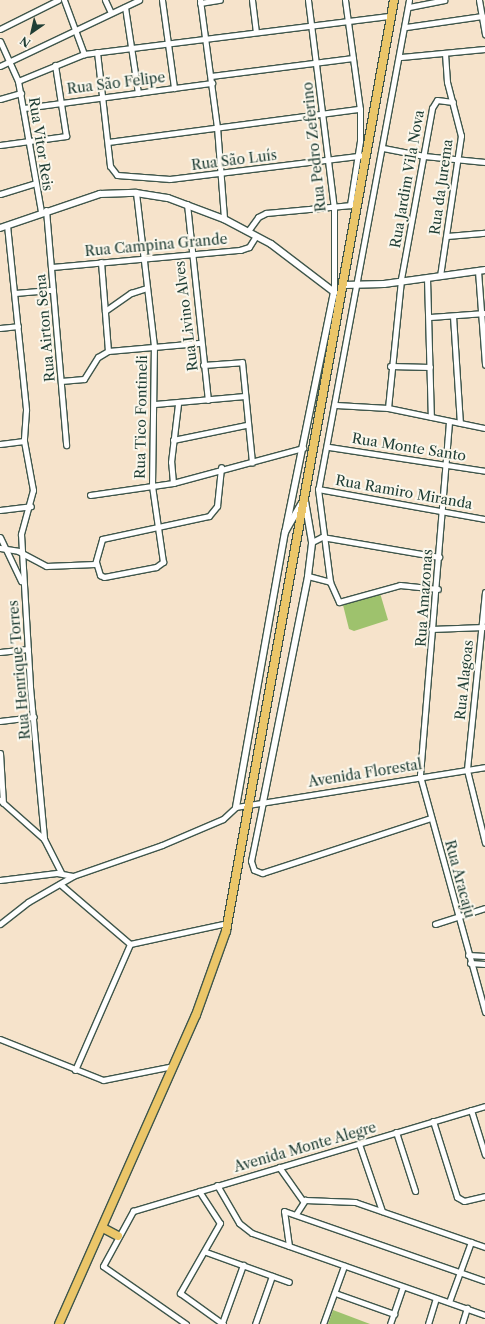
<!DOCTYPE html>
<meta charset="utf-8">
<style>
body{margin:0}
#map{position:relative;width:485px;height:1324px;overflow:hidden;background:#f6e3cb;font-family:"Libre Caslon Text",serif}
div>[style]{position:absolute}
[style*='--x']{left:calc(var(--x)*1px);top:calc(var(--y)*1px);width:calc(var(--w)*1px);rotate:calc(var(--a)*1deg)}
.green>*{inset:0;background:#9ec26d}
.roads{filter:drop-shadow(1px 0 #3f564b) drop-shadow(-1px 0 #3f564b) drop-shadow(0 1px #3f564b) drop-shadow(0 -1px #3f564b)}
.minor>*{height:5px;margin:-2.5px;padding:0 2.5px;transform-origin:2.5px;border-radius:2.5px;background:#fff}
.tertiary>*{height:6px;margin:-3px;padding:0 3px;transform-origin:3px;border-radius:3px;background:#fff}
.trunk>*{height:8px;margin:-4px;padding:0 4px;transform-origin:4px;border-radius:4px;background:#ebc669}
span{translate:-50% -50%;white-space:nowrap;text-align:center;line-height:1.15;-webkit-text-stroke:4px #fbf7ec;paint-order:stroke}
.street-label{font-size:14px;color:#1f3d34}
.north{position:absolute;left:12px;top:12px;width:40px;height:40px;-webkit-text-stroke:3px #fbf7ec;paint-order:stroke;rotate:214deg;font-size:11px;font-weight:700;line-height:16px;text-align:center;color:#1f3d34}
.north::after{content:'';display:block;margin:auto;width:14px;height:18px;background:#1f3d34;clip-path:polygon(50% 0,100% 100%,50% 72%,0 100%)}
</style>
<div id="map">
<div class="green">
<i style="clip-path:polygon(380px 593px,388px 620px,354px 631px,349px 629px,343px 605px)"></i>
<i style="clip-path:polygon(333px 1310px,370px 1324px,328px 1324px)"></i>
</div>
<div class="roads">
<div class="minor">
<i style="--x:64;--y:0;--w:58;--a:69.7"></i>
<i style="--x:105;--y:0;--w:14;--a:65"></i>
<i style="--x:162;--y:0;--w:89;--a:82.2"></i>
<i style="--x:200;--y:0;--w:128;--a:82.4"></i>
<i style="--x:217;--y:127;--w:92;--a:85.6"></i>
<i style="--x:252;--y:0;--w:32;--a:83"></i>
<i style="--x:308;--y:0;--w:210;--a:82.9"></i>
<i style="--x:334;--y:208;--w:84;--a:90"></i>
<i style="--x:345;--y:0;--w:110;--a:82.2"></i>
<i style="--x:360;--y:109;--w:32;--a:90"></i>
<i style="--x:360;--y:141;--w:65;--a:98.9"></i>
<i style="--x:409;--y:0;--w:497;--a:100.5"></i>
<i style="--x:318;--y:489;--w:94;--a:82.6"></i>
<i style="--x:330;--y:582;--w:22;--a:66"></i>
<i style="--x:339;--y:602;--w:63;--a:-15.6"></i>
<i style="--x:400;--y:585;--w:38;--a:6"></i>
<i style="--x:479;--y:0;--w:35;--a:80"></i>
<i style="--x:200;--y:3;--w:20;--a:-9"></i>
<i style="--x:125;--y:7;--w:87;--a:81.4"></i>
<i style="--x:409;--y:7;--w:36;--a:-11"></i>
<i style="--x:406;--y:27;--w:77;--a:-8.2"></i>
<i style="--x:0;--y:29;--w:65;--a:-26.6"></i>
<i style="--x:0;--y:41;--w:44;--a:65.8"></i>
<i style="--x:18;--y:81;--w:132;--a:80"></i>
<i style="--x:97;--y:52;--w:115;--a:83.5"></i>
<i style="--x:110;--y:166;--w:11;--a:52"></i>
<i style="--x:117;--y:175;--w:53;--a:4.3"></i>
<i style="--x:170;--y:179;--w:197;--a:-7"></i>
<i style="--x:401;--y:57;--w:84;--a:-5.4"></i>
<i style="--x:0;--y:66;--w:154;--a:-25.4"></i>
<i style="--x:211;--y:76;--w:143;--a:-7.2"></i>
<i style="--x:18;--y:81;--w:71;--a:-22.2"></i>
<i style="--x:84;--y:54;--w:309;--a:-7.1"></i>
<i style="--x:0;--y:99;--w:22;--a:-16"></i>
<i style="--x:24;--y:108;--w:190;--a:-7.6"></i>
<i style="--x:108;--y:142;--w:254;--a:-7.5"></i>
<i style="--x:0;--y:145;--w:67;--a:-7.8"></i>
<i style="--x:66;--y:136;--w:72;--a:-98.8"></i>
<i style="--x:383;--y:148;--w:42;--a:11"></i>
<i style="--x:424;--y:156;--w:61;--a:5.6"></i>
<i style="--x:0;--y:194;--w:37;--a:-17"></i>
<i style="--x:187;--y:204;--w:197;--a:83.9"></i>
<i style="--x:46;--y:210;--w:236;--a:85.1"></i>
<i style="--x:7;--y:225;--w:186;--a:84.1"></i>
<i style="--x:26;--y:410;--w:31;--a:94"></i>
<i style="--x:24;--y:441;--w:50;--a:79.6"></i>
<i style="--x:33;--y:490;--w:46;--a:105.3"></i>
<i style="--x:21;--y:534;--w:153;--a:86.6"></i>
<i style="--x:30;--y:687;--w:153;--a:84.7"></i>
<i style="--x:44;--y:839;--w:38;--a:63"></i>
<i style="--x:248;--y:231;--w:17;--a:-54"></i>
<i style="--x:258;--y:217;--w:9;--a:-27"></i>
<i style="--x:266;--y:213;--w:86;--a:-5.3"></i>
<i style="--x:447;--y:236;--w:38;--a:-5"></i>
<i style="--x:101;--y:262;--w:89;--a:85.5"></i>
<i style="--x:52;--y:267;--w:189;--a:-5.2"></i>
<i style="--x:240;--y:250;--w:9;--a:-18"></i>
<i style="--x:249;--y:247;--w:13;--a:-58"></i>
<i style="--x:478;--y:271;--w:94;--a:85.7"></i>
<i style="--x:440;--y:276;--w:142;--a:-81.5"></i>
<i style="--x:461;--y:136;--w:56;--a:-104.5"></i>
<i style="--x:447;--y:82;--w:27;--a:-94"></i>
<i style="--x:427;--y:278;--w:139;--a:88.4"></i>
<i style="--x:15;--y:293;--w:38;--a:-5"></i>
<i style="--x:105;--y:311;--w:32;--a:-35"></i>
<i style="--x:131;--y:293;--w:16;--a:-18"></i>
<i style="--x:453;--y:316;--w:107;--a:86.3"></i>
<i style="--x:430;--y:317;--w:55;--a:-4.2"></i>
<i style="--x:0;--y:328;--w:18;--a:-6"></i>
<i style="--x:203;--y:365;--w:39;--a:-4"></i>
<i style="--x:242;--y:362;--w:101;--a:84.3"></i>
<i style="--x:390;--y:366;--w:40;--a:1.4"></i>
<i style="--x:61;--y:381;--w:23;--a:-5"></i>
<i style="--x:84;--y:379;--w:26;--a:-58"></i>
<i style="--x:98;--y:357;--w:12;--a:-31"></i>
<i style="--x:108;--y:351;--w:91;--a:-5"></i>
<i style="--x:155;--y:404;--w:90;--a:-5.1"></i>
<i style="--x:336;--y:405;--w:52;--a:3.3"></i>
<i style="--x:388;--y:408;--w:99;--a:11.7"></i>
<i style="--x:388;--y:408;--w:130;--a:-84.2"></i>
<i style="--x:401;--y:279;--w:174;--a:-79.7"></i>
<i style="--x:432;--y:108;--w:9;--a:-58"></i>
<i style="--x:437;--y:100;--w:16;--a:7"></i>
<i style="--x:449;--y:422;--w:355;--a:94.7"></i>
<i style="--x:420;--y:776;--w:245;--a:74.6"></i>
<i style="--x:173;--y:440;--w:75;--a:-11.6"></i>
<i style="--x:0;--y:444;--w:24;--a:-7"></i>
<i style="--x:329;--y:447;--w:158;--a:8.7"></i>
<i style="--x:173;--y:483;--w:21;--a:-95"></i>
<i style="--x:171;--y:462;--w:58;--a:-83.1"></i>
<i style="--x:318;--y:489;--w:170;--a:10.2"></i>
<i style="--x:90;--y:495;--w:84;--a:-8.2"></i>
<i style="--x:173;--y:483;--w:135;--a:-15.1"></i>
<i style="--x:0;--y:510;--w:31;--a:-7"></i>
<i style="--x:0;--y:537;--w:49;--a:64.5"></i>
<i style="--x:312;--y:542;--w:11;--a:-27"></i>
<i style="--x:322;--y:537;--w:119;--a:9.7"></i>
<i style="--x:0;--y:548;--w:18;--a:9"></i>
<i style="--x:18;--y:551;--w:32;--a:28"></i>
<i style="--x:46;--y:566;--w:49;--a:-2.3"></i>
<i style="--x:95;--y:564;--w:26;--a:-74"></i>
<i style="--x:102;--y:539;--w:109;--a:-12.1"></i>
<i style="--x:209;--y:516;--w:13;--a:-51"></i>
<i style="--x:217;--y:506;--w:39;--a:-84"></i>
<i style="--x:96;--y:562;--w:14;--a:73"></i>
<i style="--x:100;--y:575;--w:4;--a:27"></i>
<i style="--x:104;--y:577;--w:53;--a:-10.9"></i>
<i style="--x:156;--y:567;--w:9;--a:-36"></i>
<i style="--x:163;--y:562;--w:77;--a:-98.2"></i>
<i style="--x:152;--y:486;--w:140;--a:-89.2"></i>
<i style="--x:154;--y:346;--w:154;--a:-96.7"></i>
<i style="--x:308;--y:576;--w:23;--a:15"></i>
<i style="--x:485;--y:592;--w:179;--a:95.8"></i>
<i style="--x:467;--y:770;--w:75;--a:76.1"></i>
<i style="--x:431;--y:629;--w:53;--a:-2.2"></i>
<i style="--x:0;--y:652;--w:28;--a:-6"></i>
<i style="--x:0;--y:721;--w:34;--a:-7"></i>
<i style="--x:0;--y:753;--w:50;--a:86.6"></i>
<i style="--x:0;--y:800;--w:59;--a:41.6"></i>
<i style="--x:263;--y:802;--w:60;--a:101.5"></i>
<i style="--x:251;--y:861;--w:9;--a:72"></i>
<i style="--x:254;--y:870;--w:9;--a:21"></i>
<i style="--x:262;--y:873;--w:177;--a:-18.1"></i>
<i style="--x:0;--y:880;--w:57;--a:-7"></i>
<i style="--x:57;--y:873;--w:16;--a:11"></i>
<i style="--x:60;--y:884;--w:92;--a:40.6"></i>
<i style="--x:0;--y:924;--w:36;--a:-38"></i>
<i style="--x:28;--y:902;--w:52;--a:-30"></i>
<i style="--x:73;--y:876;--w:94;--a:-19.2"></i>
<i style="--x:162;--y:845;--w:66;--a:-23.1"></i>
<i style="--x:223;--y:819;--w:18;--a:-43"></i>
<i style="--x:236;--y:807;--w:252;--a:-9.1"></i>
<i style="--x:435;--y:924;--w:52;--a:-17.7"></i>
<i style="--x:130;--y:944;--w:99;--a:-12.2"></i>
<i style="--x:468;--y:955;--w:17;--a:3"></i>
<i style="--x:470;--y:963;--w:15;--a:4"></i>
<i style="--x:0;--y:1039;--w:111;--a:21.7"></i>
<i style="--x:103;--y:1080;--w:71;--a:-11.3"></i>
<i style="--x:75;--y:1070;--w:137;--a:-66.4"></i>
<i style="--x:471;--y:1110;--w:47;--a:72.7"></i>
<i style="--x:433;--y:1121;--w:80;--a:72.5"></i>
<i style="--x:457;--y:1197;--w:8;--a:30"></i>
<i style="--x:464;--y:1201;--w:22;--a:-13"></i>
<i style="--x:396;--y:1132;--w:62;--a:72.1"></i>
<i style="--x:359;--y:1144;--w:71;--a:71.1"></i>
<i style="--x:279;--y:1167;--w:42;--a:54.8"></i>
<i style="--x:217;--y:1185;--w:44;--a:59.9"></i>
<i style="--x:239;--y:1223;--w:16;--a:38"></i>
<i style="--x:252;--y:1233;--w:247;--a:19.4"></i>
<i style="--x:199;--y:1191;--w:38;--a:57"></i>
<i style="--x:220;--y:1223;--w:81;--a:119.7"></i>
<i style="--x:180;--y:1293;--w:53;--a:35.8"></i>
<i style="--x:296;--y:1214;--w:17;--a:-57"></i>
<i style="--x:305;--y:1200;--w:50;--a:2.3"></i>
<i style="--x:355;--y:1202;--w:138;--a:19.1"></i>
<i style="--x:289;--y:1246;--w:35;--a:-98"></i>
<i style="--x:284;--y:1211;--w:213;--a:19.2"></i>
<i style="--x:206;--y:1252;--w:88;--a:19.9"></i>
<i style="--x:335;--y:1293;--w:63;--a:19.6"></i>
<i style="--x:449;--y:1302;--w:64;--a:-69.9"></i>
<i style="--x:222;--y:1323;--w:62;--a:-70.1"></i>
<i style="--x:186;--y:1324;--w:101;--a:-145.1"></i>
<i style="--x:103;--y:1266;--w:63;--a:-61.4"></i>
<i style="--x:133;--y:1211;--w:367;--a:-16.6"></i>
<i style="--x:255;--y:1324;--w:51;--a:-70.5"></i>
<i style="--x:323;--y:1324;--w:62;--a:-70.1"></i>
<i style="--x:390;--y:1324;--w:39;--a:-71"></i>
<i style="--x:428;--y:1324;--w:27;--a:-73"></i>
<i style="--x:462;--y:1324;--w:17;--a:-73"></i>
</div>
<div class="tertiary">
<i style="--x:0;--y:228;--w:106;--a:-18.8"></i>
<i style="--x:100;--y:194;--w:36;--a:-2"></i>
<i style="--x:136;--y:193;--w:32;--a:9"></i>
<i style="--x:168;--y:198;--w:60;--a:20.6"></i>
<i style="--x:224;--y:219;--w:53;--a:28"></i>
<i style="--x:271;--y:244;--w:79;--a:37.3"></i>
<i style="--x:334;--y:292;--w:245;--a:101.5"></i>
<i style="--x:344;--y:285;--w:40;--a:-1.4"></i>
<i style="--x:384;--y:284;--w:102;--a:-7.9"></i>
<i style="--x:263;--y:802;--w:230;--a:-78.7"></i>
<i style="--x:308;--y:576;--w:34;--a:-83"></i>
<i style="--x:312;--y:542;--w:42;--a:-99.7"></i>
<i style="--x:236;--y:807;--w:279;--a:-79.9"></i>
<i style="--x:285;--y:532;--w:32;--a:-60"></i>
</div>
<div class="trunk">
<i style="--x:103;--y:1228;--w:17;--a:28"></i>
<i style="--x:59;--y:1324;--w:338;--a:-66.1"></i>
<i style="--x:196;--y:1015;--w:89;--a:-70.3"></i>
<i style="--x:226;--y:931;--w:946;--a:-79.77"></i>
</div>
</div>
<div class="street-label">
<span style="left:116px;top:83px;rotate:-7deg">Rua São Felipe</span>
<span style="left:41px;top:144px;rotate:81deg">Rua Vitor Reis</span>
<span style="left:314px;top:147px;rotate:-96deg">Rua Pedro Zeferino</span>
<span style="left:234px;top:160px;rotate:-7deg">Rua São Luís</span>
<span style="left:407px;top:179px;rotate:-80deg">Rua Jardim Vila Nova</span>
<span style="left:441px;top:187px;rotate:-82deg">Rua da Jurema</span>
<span style="left:156px;top:245px;rotate:-5deg">Rua Campina Grande</span>
<span style="left:186px;top:316px;rotate:-97deg">Rua Livino Alves</span>
<span style="left:45px;top:328px;rotate:-95deg">Rua Airton Sena</span>
<span style="left:141px;top:417px;rotate:-89deg">Rua Tico Fontineli</span>
<span style="left:409px;top:447px;rotate:9deg">Rua Monte Santo</span>
<span style="left:404px;top:492px;rotate:10deg">Rua Ramiro Miranda</span>
<span style="left:424px;top:598px;rotate:-86deg">Rua Amazonas</span>
<span style="left:19px;top:670px;rotate:-95deg">Rua Henrique Torres</span>
<span style="left:464px;top:680px;rotate:-84deg">Rua Alagoas</span>
<span style="left:365px;top:773px;rotate:-9deg">Avenida Florestal</span>
<span style="left:460px;top:879px;rotate:75deg">Rua Aracaju</span>
<span style="left:305px;top:1147px;rotate:-16deg">Avenida Monte Alegre</span>
</div>
<div class="north">N</div>
</div>
